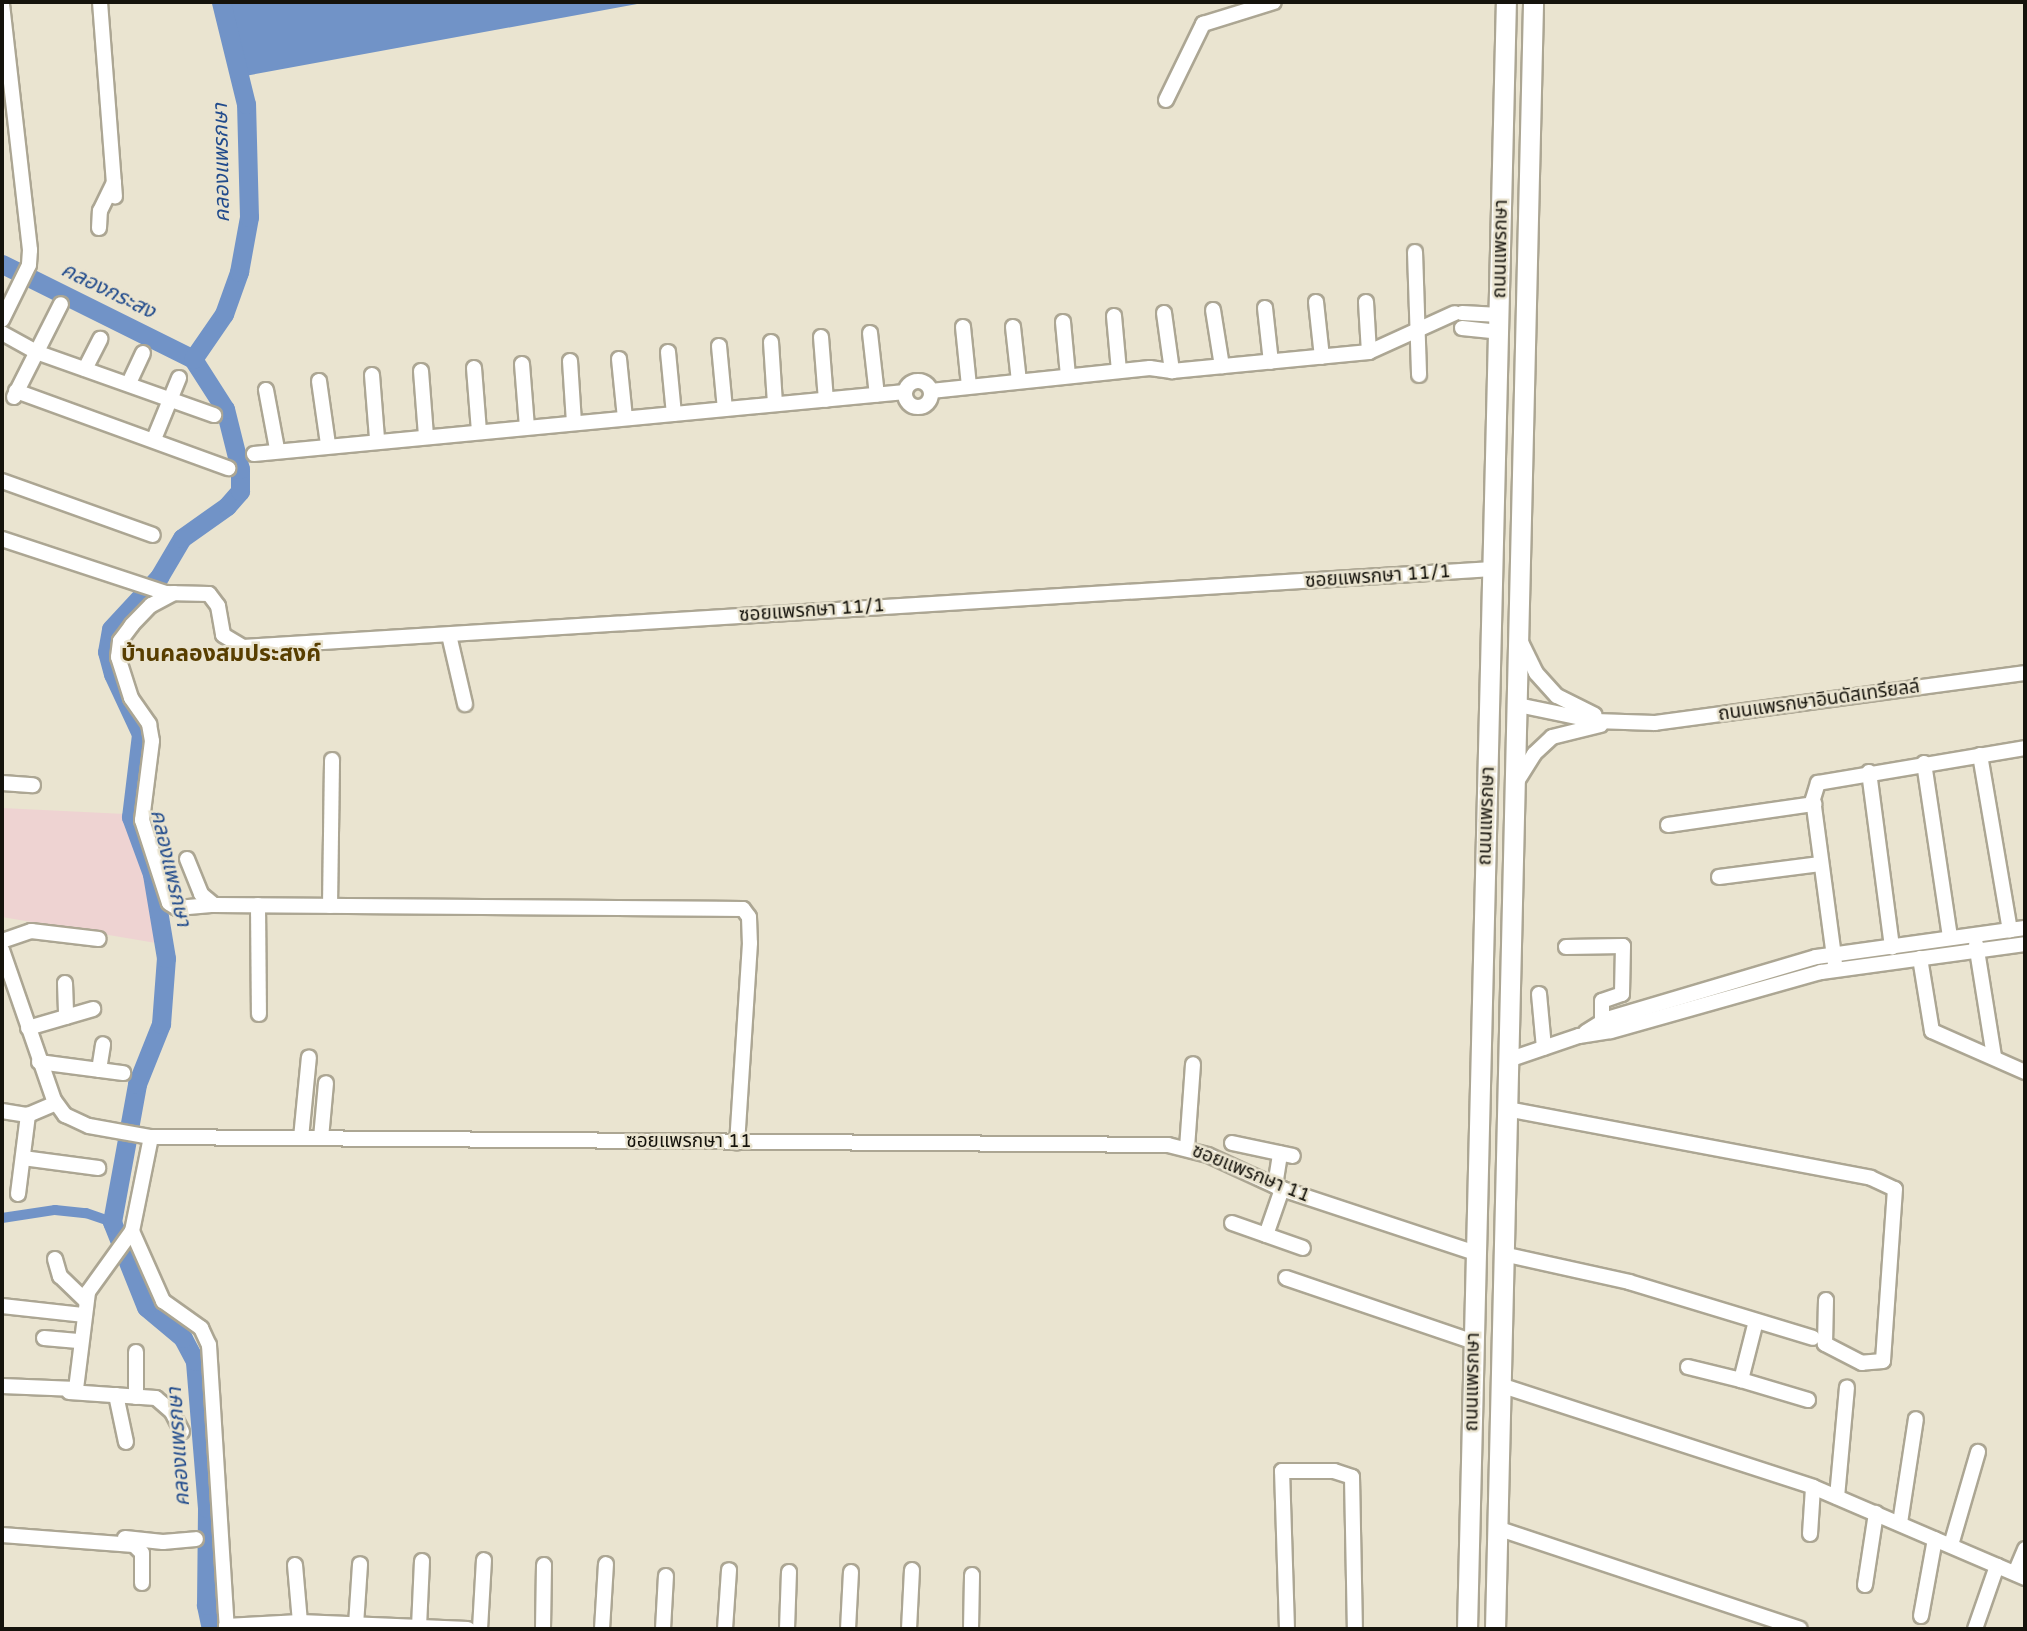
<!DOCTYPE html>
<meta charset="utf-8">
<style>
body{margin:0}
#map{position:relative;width:2027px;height:1631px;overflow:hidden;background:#eae4d0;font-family:"Varela Round","Noto Sans Thai",sans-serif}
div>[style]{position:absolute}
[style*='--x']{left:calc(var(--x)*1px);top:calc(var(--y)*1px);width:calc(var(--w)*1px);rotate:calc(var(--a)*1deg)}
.education>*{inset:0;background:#eed3d2}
.water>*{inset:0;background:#7193c7}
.canal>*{height:10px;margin:-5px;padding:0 5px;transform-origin:5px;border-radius:5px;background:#7193c7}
.river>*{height:19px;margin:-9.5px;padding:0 9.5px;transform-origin:9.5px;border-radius:9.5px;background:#7193c7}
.roads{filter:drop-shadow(2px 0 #aca693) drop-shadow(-2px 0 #aca693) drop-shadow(0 2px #aca693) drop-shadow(0 -2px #aca693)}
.minor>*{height:14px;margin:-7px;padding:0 7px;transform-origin:7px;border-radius:7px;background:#fff}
.minor>.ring{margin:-7px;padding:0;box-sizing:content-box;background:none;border:14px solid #fff;border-radius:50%}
.major>*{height:19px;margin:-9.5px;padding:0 9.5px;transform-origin:9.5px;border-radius:9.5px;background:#fff}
span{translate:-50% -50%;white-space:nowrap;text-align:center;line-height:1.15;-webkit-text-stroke:5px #eae4d0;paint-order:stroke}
.street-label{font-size:19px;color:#15130c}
.water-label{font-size:21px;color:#214b8c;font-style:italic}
.quarter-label{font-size:23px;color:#583e00;font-weight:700}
.frame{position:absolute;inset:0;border:4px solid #15130c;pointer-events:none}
</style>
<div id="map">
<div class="education">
<i style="clip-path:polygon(2px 808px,125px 814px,148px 887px,156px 943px,2px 917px)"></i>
</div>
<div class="water">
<i style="clip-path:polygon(216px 2px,648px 2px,234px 78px)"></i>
</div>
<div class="canal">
<i style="--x:2;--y:1218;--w:54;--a:-8.6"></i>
<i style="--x:55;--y:1210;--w:31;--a:6"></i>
<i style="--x:86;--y:1213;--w:28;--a:19"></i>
</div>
<div class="river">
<i style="--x:2;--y:264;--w:213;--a:26.4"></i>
<i style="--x:211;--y:1629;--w:25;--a:-102"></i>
<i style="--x:206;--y:1605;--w:97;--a:-89.4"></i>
<i style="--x:207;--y:1508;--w:147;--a:-94.7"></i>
<i style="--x:195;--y:1361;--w:26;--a:-118"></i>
<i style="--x:183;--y:1338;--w:48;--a:-140"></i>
<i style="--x:146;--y:1307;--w:92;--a:-111.8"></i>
<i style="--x:112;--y:1222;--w:140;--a:-79.7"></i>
<i style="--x:137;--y:1084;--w:65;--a:-68.2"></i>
<i style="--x:161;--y:1024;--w:66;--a:-85.7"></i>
<i style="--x:166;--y:958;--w:85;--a:-99.5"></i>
<i style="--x:152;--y:874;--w:61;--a:-110.2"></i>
<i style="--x:131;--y:817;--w:84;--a:-83.1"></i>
<i style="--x:141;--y:734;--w:66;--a:-115"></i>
<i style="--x:113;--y:674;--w:23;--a:-105"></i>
<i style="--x:107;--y:652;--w:23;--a:-80"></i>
<i style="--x:111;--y:629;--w:71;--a:-47.3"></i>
<i style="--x:159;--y:577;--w:45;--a:-59.5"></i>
<i style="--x:182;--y:538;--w:55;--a:-35.4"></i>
<i style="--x:227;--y:506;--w:20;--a:-49"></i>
<i style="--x:240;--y:491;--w:22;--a:-90"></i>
<i style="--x:240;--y:469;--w:62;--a:-104"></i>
<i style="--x:225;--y:409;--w:59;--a:-122.6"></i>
<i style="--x:193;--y:359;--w:55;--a:-55.4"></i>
<i style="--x:224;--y:314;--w:45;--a:-70.3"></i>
<i style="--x:239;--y:272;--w:56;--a:-79.7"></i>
<i style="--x:249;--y:217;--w:113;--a:-91.5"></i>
<i style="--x:246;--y:104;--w:105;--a:-103.8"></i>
</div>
<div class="roads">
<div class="minor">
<i style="--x:100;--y:2;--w:195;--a:85.6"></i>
<i style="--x:2;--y:4;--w:248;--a:83.5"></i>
<i style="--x:30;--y:250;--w:15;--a:94"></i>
<i style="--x:29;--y:265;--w:61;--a:116.1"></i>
<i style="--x:1166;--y:100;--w:85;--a:-64"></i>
<i style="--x:1203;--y:24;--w:74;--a:-17.2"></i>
<i style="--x:99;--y:228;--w:17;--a:-87"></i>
<i style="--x:100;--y:211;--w:32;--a:-64"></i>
<i style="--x:1415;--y:252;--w:123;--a:88.1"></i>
<i style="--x:1316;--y:302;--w:55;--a:83.8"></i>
<i style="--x:1366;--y:302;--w:50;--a:86.6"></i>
<i style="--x:1265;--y:308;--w:54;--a:83.7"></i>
<i style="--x:1213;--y:310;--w:57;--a:80.9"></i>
<i style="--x:1164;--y:313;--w:59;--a:82.1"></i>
<i style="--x:1462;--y:313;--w:38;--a:3"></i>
<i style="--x:1114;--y:316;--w:55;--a:84.8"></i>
<i style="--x:1063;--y:322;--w:54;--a:84.7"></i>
<i style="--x:963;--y:327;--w:59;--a:84.2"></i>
<i style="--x:1013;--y:327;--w:54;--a:83.7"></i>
<i style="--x:1462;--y:328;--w:37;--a:6"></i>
<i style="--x:2;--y:333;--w:39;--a:29"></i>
<i style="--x:36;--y:352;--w:189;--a:19.5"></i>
<i style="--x:870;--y:333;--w:62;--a:83.6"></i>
<i style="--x:821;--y:337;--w:63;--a:85.5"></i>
<i style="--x:771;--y:342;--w:62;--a:86.3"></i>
<i style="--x:719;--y:346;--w:63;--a:84.6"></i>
<i style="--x:668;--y:352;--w:62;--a:84.5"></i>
<i style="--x:619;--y:359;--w:59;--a:84.2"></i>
<i style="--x:570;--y:361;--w:62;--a:86.3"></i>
<i style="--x:522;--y:364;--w:63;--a:85.5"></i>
<i style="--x:474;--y:368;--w:63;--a:85.5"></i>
<i style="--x:85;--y:369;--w:34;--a:-63"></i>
<i style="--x:421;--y:371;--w:65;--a:85.6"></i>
<i style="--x:372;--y:375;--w:64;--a:85.5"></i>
<i style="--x:319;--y:381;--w:64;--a:81.9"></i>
<i class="ring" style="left:905px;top:381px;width:12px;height:12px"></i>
<i style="--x:129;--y:383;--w:33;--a:-65"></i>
<i style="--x:266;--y:390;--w:60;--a:79.4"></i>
<i style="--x:16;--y:391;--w:226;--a:20"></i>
<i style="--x:931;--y:391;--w:220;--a:-6"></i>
<i style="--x:1150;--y:368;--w:22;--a:8"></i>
<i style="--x:1172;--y:371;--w:198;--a:-5.5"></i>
<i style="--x:1369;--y:352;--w:94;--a:-24.4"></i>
<i style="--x:14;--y:397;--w:104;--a:-63.2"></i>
<i style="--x:154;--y:439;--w:66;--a:-67.7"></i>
<i style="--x:254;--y:454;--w:654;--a:-5.44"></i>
<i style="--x:2;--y:481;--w:160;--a:19.7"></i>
<i style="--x:2;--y:539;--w:173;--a:18.2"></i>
<i style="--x:166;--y:593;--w:43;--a:1.3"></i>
<i style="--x:209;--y:594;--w:15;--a:53"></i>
<i style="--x:218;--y:606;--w:29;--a:80"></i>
<i style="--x:223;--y:635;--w:23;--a:31"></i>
<i style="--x:243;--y:647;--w:1252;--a:-3.57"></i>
<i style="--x:174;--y:593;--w:26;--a:152"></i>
<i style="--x:151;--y:605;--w:28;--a:134"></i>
<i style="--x:132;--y:625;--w:20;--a:127"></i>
<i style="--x:120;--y:641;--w:16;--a:97"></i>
<i style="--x:118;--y:657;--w:43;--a:72.4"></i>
<i style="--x:131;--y:698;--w:32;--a:55"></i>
<i style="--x:149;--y:724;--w:17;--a:80"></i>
<i style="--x:152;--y:741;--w:80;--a:97.2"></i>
<i style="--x:142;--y:820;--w:87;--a:72"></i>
<i style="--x:169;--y:903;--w:9;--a:32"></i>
<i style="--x:177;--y:908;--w:37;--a:-5"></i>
<i style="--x:449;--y:635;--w:71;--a:76.9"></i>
<i style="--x:1520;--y:640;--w:37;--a:64"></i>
<i style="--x:1536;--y:673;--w:31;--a:48"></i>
<i style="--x:1557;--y:696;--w:42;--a:26.6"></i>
<i style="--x:1518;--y:705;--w:79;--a:11.7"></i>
<i style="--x:1595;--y:721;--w:60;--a:1.9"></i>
<i style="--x:1655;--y:723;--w:373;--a:-7.7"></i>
<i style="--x:1980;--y:755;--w:178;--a:80.3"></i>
<i style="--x:1924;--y:763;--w:177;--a:81.5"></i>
<i style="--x:1869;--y:772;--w:177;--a:82.5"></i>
<i style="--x:2;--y:783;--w:31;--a:4"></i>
<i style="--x:1516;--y:783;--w:34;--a:-58"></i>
<i style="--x:1534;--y:754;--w:25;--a:-43"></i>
<i style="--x:1552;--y:737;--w:50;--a:-13.8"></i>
<i style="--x:1668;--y:825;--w:148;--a:-8.2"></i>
<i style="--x:187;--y:859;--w:38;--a:68"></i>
<i style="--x:201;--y:894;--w:17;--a:40"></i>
<i style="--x:214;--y:905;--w:529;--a:0.43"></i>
<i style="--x:743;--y:909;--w:10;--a:53"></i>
<i style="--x:749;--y:917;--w:26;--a:88"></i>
<i style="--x:750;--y:943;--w:200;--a:93.7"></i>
<i style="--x:1719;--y:877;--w:102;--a:-7.3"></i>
<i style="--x:258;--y:905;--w:109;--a:89.5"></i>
<i style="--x:330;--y:906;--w:146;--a:-89.2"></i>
<i style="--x:2;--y:941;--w:31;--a:-19"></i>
<i style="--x:31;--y:931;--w:68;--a:6.7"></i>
<i style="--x:1976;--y:944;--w:114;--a:80.9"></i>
<i style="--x:1566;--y:947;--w:57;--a:-1"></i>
<i style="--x:1623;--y:946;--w:48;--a:91.2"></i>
<i style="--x:1622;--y:994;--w:21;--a:161"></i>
<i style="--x:1602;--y:1001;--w:22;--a:90"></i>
<i style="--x:2;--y:950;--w:159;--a:70.9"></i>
<i style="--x:54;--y:1100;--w:19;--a:54"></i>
<i style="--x:65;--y:1115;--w:26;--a:25"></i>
<i style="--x:89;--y:1126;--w:63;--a:10.1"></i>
<i style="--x:151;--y:1137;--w:1017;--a:0.45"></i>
<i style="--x:1168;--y:1145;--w:41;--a:14"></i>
<i style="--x:1208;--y:1155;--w:81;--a:24.7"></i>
<i style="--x:1282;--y:1189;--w:203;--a:18.3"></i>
<i style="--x:1920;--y:958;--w:74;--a:80.7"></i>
<i style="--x:1932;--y:1031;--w:102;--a:23.8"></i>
<i style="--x:1835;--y:964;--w:166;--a:-97.6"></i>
<i style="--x:1813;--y:799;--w:17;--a:-73"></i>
<i style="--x:1818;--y:783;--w:210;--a:-9.6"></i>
<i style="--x:65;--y:983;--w:34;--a:88"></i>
<i style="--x:1539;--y:994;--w:54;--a:84.7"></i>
<i style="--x:28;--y:1028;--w:68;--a:-16.3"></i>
<i style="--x:1586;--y:1032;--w:25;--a:-32"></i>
<i style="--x:1607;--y:1019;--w:218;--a:-16.5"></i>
<i style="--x:1816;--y:957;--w:211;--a:-7.9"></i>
<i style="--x:1508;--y:1060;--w:75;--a:-18.7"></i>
<i style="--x:1579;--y:1036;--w:32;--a:-9"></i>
<i style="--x:1611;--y:1031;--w:218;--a:-15.7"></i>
<i style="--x:1821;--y:972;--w:206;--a:-7.8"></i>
<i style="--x:39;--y:1062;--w:85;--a:7.5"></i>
<i style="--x:99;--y:1070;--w:26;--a:-81"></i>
<i style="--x:1507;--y:1109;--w:370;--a:10.7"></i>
<i style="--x:1871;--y:1178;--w:26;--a:25"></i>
<i style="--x:1895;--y:1189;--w:172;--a:94"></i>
<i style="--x:1883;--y:1361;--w:21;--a:175"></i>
<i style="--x:1862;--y:1363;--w:42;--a:-152.8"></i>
<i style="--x:1825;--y:1344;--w:44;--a:-88.7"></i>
<i style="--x:2;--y:1111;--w:26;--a:9"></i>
<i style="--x:28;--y:1115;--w:30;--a:-23"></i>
<i style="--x:151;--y:1137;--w:96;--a:101.4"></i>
<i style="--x:132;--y:1231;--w:77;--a:66.1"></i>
<i style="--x:163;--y:1301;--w:47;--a:35.4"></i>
<i style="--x:201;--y:1328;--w:19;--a:65"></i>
<i style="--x:209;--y:1345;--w:285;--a:86.4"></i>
<i style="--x:301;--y:1138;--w:81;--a:-84.4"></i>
<i style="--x:321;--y:1138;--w:55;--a:-84.8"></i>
<i style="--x:1232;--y:1143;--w:62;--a:12"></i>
<i style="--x:1187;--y:1148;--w:84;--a:-85.9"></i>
<i style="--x:23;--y:1158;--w:76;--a:7.6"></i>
<i style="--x:1275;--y:1186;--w:33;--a:-81"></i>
<i style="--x:18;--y:1194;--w:80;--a:-82.8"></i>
<i style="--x:1232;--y:1223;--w:75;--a:19.4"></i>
<i style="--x:1266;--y:1235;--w:49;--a:-70.8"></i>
<i style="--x:1503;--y:1254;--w:129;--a:12.5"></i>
<i style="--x:1629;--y:1282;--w:192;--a:16.9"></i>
<i style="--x:55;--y:1259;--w:18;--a:74"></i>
<i style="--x:60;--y:1276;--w:36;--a:44"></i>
<i style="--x:1286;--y:1278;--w:199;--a:18.8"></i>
<i style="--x:2;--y:1306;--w:81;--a:6.3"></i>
<i style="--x:1756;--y:1321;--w:61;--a:104.3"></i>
<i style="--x:1741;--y:1380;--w:70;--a:16.6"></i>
<i style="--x:44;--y:1338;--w:37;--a:5"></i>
<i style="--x:1688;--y:1367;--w:55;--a:13.8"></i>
<i style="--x:1500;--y:1385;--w:329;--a:18"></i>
<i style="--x:1813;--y:1487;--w:231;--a:23.2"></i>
<i style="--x:2;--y:1386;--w:74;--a:2.3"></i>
<i style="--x:76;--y:1389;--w:98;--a:-82.9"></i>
<i style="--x:88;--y:1292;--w:75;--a:-54.2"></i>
<i style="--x:69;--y:1392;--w:87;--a:3.9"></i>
<i style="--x:156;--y:1398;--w:21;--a:41"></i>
<i style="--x:172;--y:1412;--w:22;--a:63"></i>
<i style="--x:116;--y:1395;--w:48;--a:78"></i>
<i style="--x:136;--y:1397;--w:45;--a:-90"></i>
<i style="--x:1837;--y:1497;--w:110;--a:-84.8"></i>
<i style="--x:1900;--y:1523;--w:105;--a:-81.3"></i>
<i style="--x:1497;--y:1528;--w:319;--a:18.4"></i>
<i style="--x:1810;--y:1534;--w:47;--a:-86.3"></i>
<i style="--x:2;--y:1535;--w:132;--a:4.3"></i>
<i style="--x:134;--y:1545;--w:11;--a:45"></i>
<i style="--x:142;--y:1553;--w:30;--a:90"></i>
<i style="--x:125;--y:1538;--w:38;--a:6"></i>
<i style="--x:163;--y:1542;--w:33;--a:-5"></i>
<i style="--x:1951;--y:1545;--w:97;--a:-73.8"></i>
<i style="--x:295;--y:1565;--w:57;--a:85"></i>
<i style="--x:2015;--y:1573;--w:26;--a:-67"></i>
<i style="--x:1865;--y:1585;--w:73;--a:-81.3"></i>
<i style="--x:1921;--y:1616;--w:78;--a:-79.7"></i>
<i style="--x:356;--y:1625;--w:61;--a:-86.2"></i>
<i style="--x:226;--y:1626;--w:74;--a:-3.1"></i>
<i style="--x:300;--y:1622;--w:168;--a:2.4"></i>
<i style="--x:419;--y:1627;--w:66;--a:-87.4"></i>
<i style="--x:480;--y:1629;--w:69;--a:-86.7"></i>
<i style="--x:543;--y:1629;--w:64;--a:-89.1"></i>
<i style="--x:602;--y:1629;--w:65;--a:-86.5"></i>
<i style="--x:663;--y:1629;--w:53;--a:-86.8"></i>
<i style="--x:725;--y:1629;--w:59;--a:-86.1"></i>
<i style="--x:787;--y:1629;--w:57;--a:-88"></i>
<i style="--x:848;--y:1629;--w:57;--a:-87"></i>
<i style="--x:909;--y:1629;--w:59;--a:-87.1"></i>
<i style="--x:971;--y:1629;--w:54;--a:-88.9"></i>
<i style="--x:1287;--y:1629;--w:158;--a:-91.8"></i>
<i style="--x:1282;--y:1471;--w:52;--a:0"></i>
<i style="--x:1334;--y:1471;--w:19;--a:18"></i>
<i style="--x:1352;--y:1477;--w:152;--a:88.9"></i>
<i style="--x:1975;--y:1629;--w:67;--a:-70.8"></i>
</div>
<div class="major">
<i style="--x:1467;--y:1629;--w:1627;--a:-88.63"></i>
<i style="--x:1495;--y:1629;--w:1627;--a:-88.66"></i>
</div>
</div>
<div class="street-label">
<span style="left:1501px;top:249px;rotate:-89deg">ถนนแพรกษา</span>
<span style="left:1378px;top:577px;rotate:-4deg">ซอยแพรกษา 11/1</span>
<span style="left:812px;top:611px;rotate:-4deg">ซอยแพรกษา 11/1</span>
<span style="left:1819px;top:701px;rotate:-8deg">ถนนแพรกษาอินดัสเทรียลล์</span>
<span style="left:1487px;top:816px;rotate:-88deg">ถนนแพรกษา</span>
<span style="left:689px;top:1142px">ซอยแพรกษา 11</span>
<span style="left:1251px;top:1174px;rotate:22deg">ซอยแพรกษา 11</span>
<span style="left:1473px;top:1382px;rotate:-89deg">ถนนแพรกษา</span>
</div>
<div class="water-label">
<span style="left:222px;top:163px;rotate:-91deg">คลองแพรกษา</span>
<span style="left:108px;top:291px;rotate:26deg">คลองกระสง</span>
<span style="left:170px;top:868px;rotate:77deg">คลองแพรกษา</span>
<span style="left:179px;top:1447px;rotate:-94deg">คลองแพรกษา</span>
</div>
<div class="quarter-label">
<span style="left:221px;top:654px">บ้านคลองสมประสงค์</span>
</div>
<div class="frame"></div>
</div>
